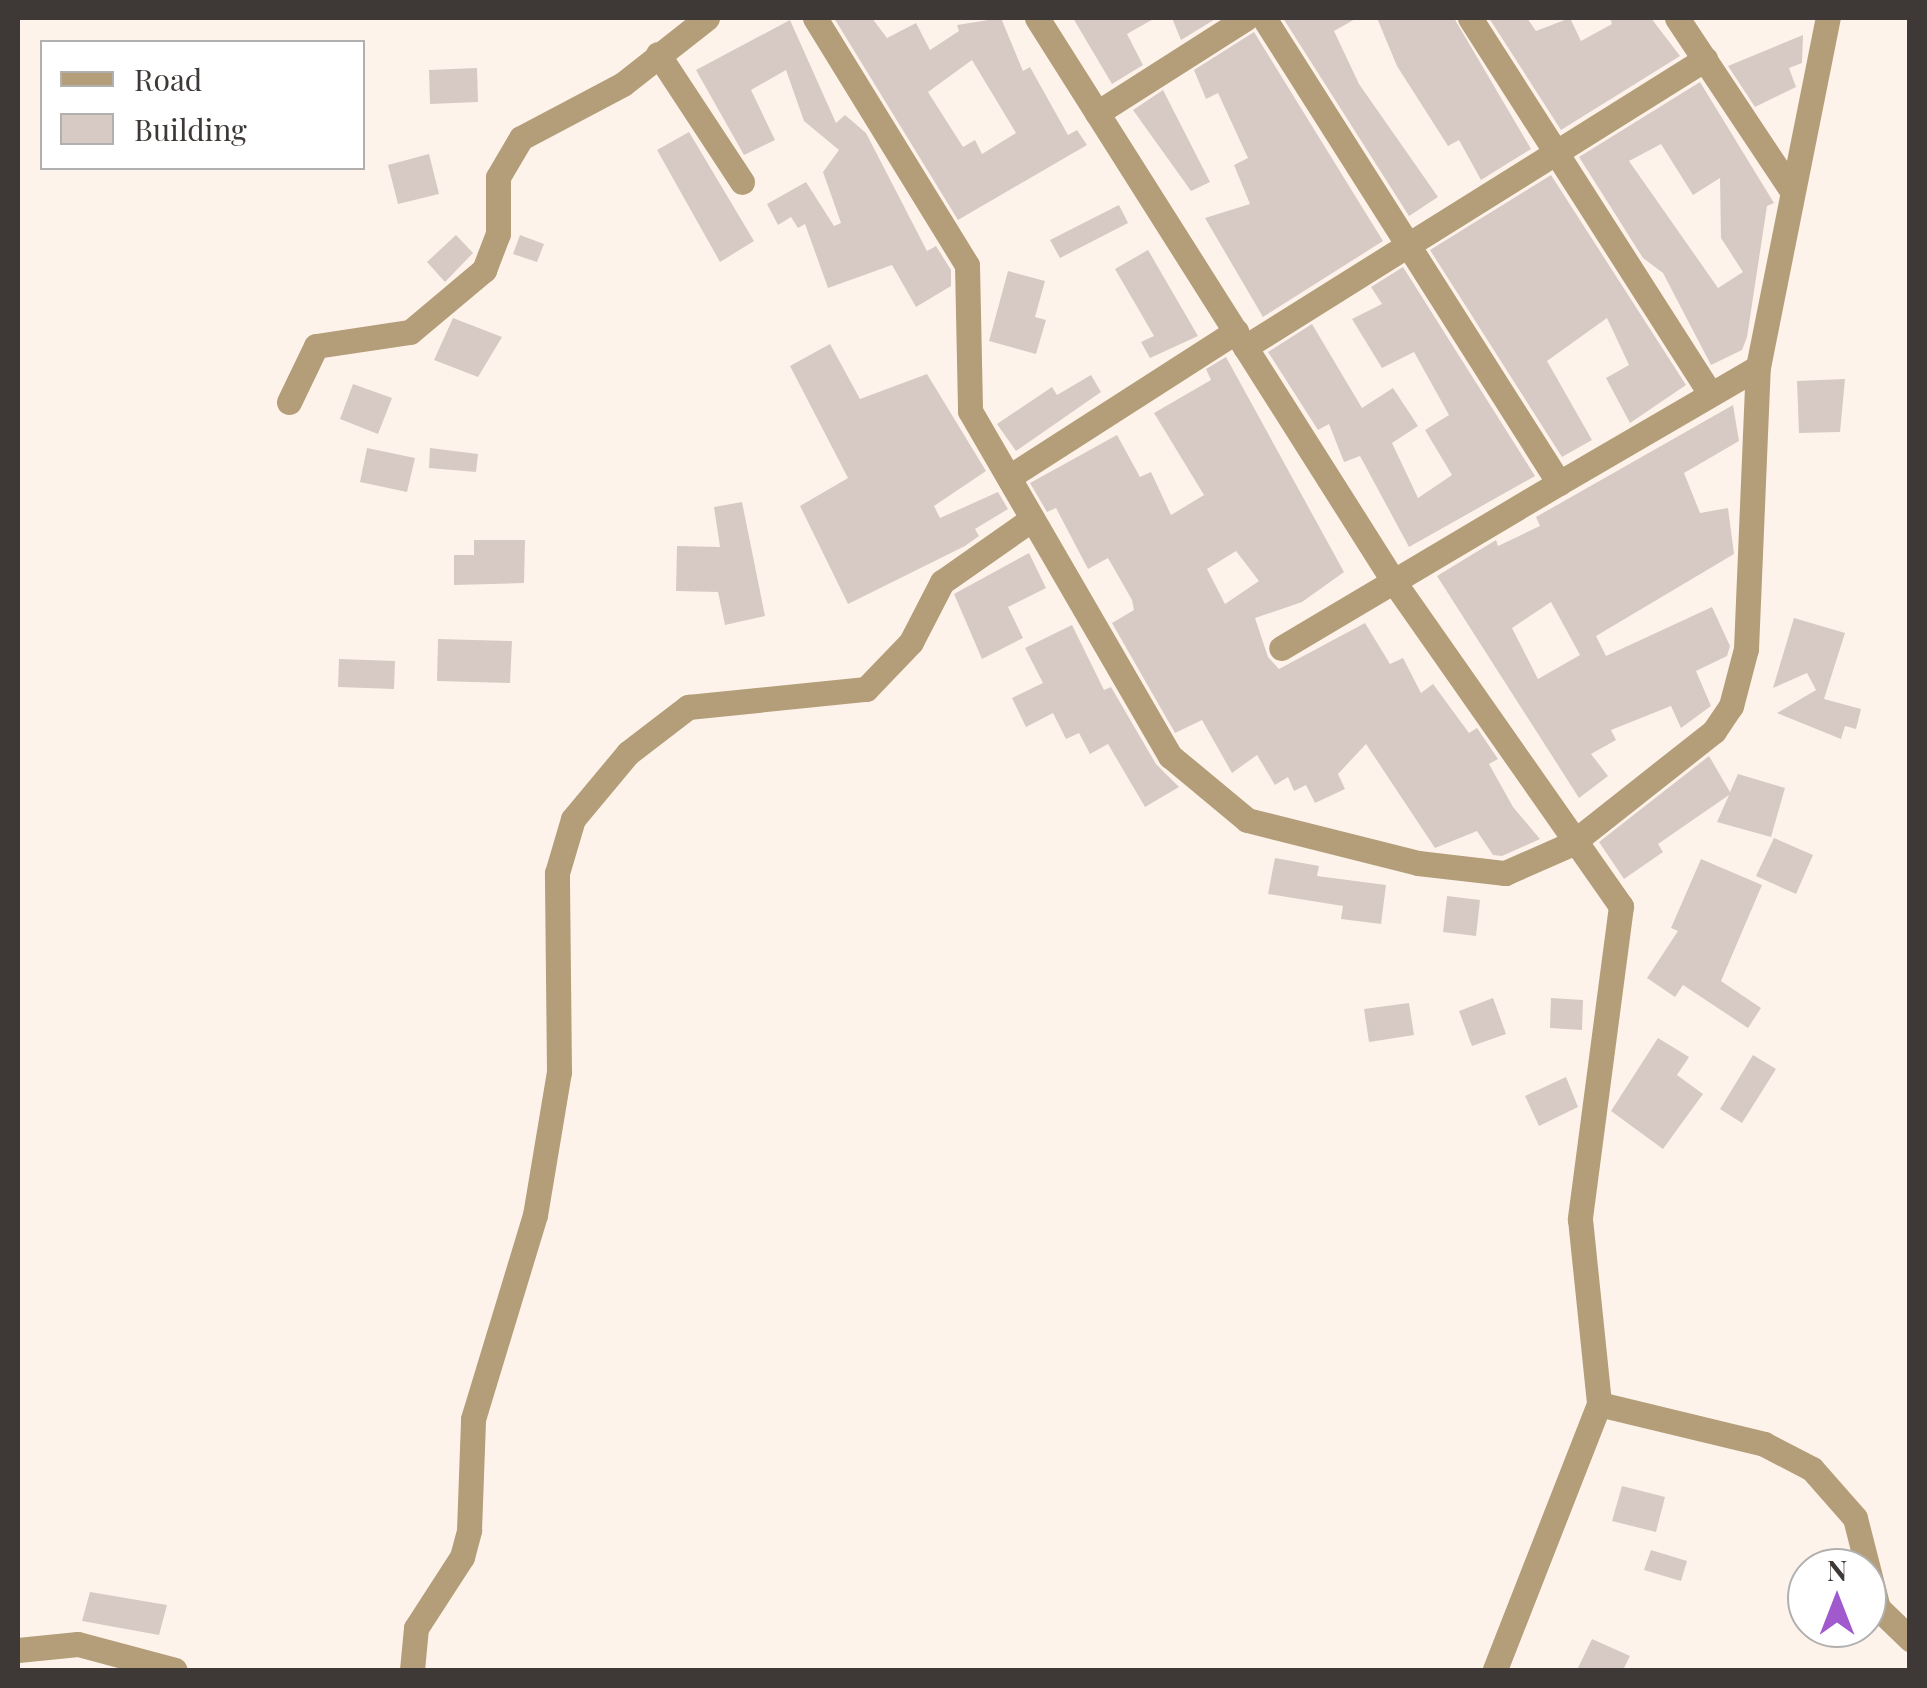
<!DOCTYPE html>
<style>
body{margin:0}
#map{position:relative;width:1927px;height:1688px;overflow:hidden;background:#fef3eb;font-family:"Playfair Display",serif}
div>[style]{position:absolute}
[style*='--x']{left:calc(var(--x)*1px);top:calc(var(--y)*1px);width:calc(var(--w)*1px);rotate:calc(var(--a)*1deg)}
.building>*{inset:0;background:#d7cac5}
.minor>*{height:25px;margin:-12.5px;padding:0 12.5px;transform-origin:12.5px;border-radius:12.5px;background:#b39e79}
span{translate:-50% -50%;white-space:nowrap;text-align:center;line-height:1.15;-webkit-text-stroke:9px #fff;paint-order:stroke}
.frame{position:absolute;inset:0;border:20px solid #3e3936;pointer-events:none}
.legend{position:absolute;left:40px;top:40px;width:325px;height:130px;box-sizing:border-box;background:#fff;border:2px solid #b2b0af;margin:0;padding:12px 18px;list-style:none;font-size:30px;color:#3e3936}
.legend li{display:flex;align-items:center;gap:20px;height:50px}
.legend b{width:50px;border:2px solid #b2b0af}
.north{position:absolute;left:1787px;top:1548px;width:100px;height:100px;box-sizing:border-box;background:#fff;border:2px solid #b2b0af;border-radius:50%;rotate:0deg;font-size:28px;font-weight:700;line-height:40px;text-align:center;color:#3e3936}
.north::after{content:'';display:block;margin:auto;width:35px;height:45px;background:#a15ace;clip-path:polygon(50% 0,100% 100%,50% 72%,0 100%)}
</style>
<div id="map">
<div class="building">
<i style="clip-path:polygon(evenodd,834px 18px,872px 18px,887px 38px,916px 23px,930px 50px,959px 31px,957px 25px,1001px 18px,1023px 71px,1030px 67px,1068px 135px,1077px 130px,1087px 145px,958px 220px,834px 18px,972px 60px,1016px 133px,982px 154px,975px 140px,963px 147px,928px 92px,972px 60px)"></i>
<i style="clip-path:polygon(1073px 18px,1155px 18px,1127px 34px,1143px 65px,1112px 84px)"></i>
<i style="clip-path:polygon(1172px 18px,1217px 18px,1181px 40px)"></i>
<i style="clip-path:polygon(1283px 18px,1357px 18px,1334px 31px,1359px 84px,1438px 197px,1409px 216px)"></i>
<i style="clip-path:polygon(1377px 18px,1454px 18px,1531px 149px,1481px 180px,1459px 140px,1448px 146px,1397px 66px)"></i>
<i style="clip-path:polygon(1489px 18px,1527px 18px,1536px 31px,1570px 18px,1581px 41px,1612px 24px,1610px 18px,1651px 18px,1680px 56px,1561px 130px)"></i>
<i style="clip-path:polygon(790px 20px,836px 123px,845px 115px,866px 133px,927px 251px,936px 246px,951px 270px,951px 286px,916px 307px,892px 265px,828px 288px,805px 224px,798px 228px,791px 217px,778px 225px,767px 204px,806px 182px,834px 226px,841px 223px,823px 172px,839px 150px,804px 121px,786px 70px,751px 90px,775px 140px,744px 155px,696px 70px)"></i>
<i style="clip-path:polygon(1254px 32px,1383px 241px,1263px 317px,1205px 218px,1250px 204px,1234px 165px,1248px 158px,1218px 93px,1206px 99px,1194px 70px)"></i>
<i style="clip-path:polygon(1803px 35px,1802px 63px,1789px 68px,1796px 87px,1755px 107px,1728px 66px)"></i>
<i style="clip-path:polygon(477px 68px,478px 102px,430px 104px,429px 70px)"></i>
<i style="clip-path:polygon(evenodd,1700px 82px,1774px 203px,1767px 206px,1747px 337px,1742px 350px,1711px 365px,1663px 273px,1643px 258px,1579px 157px,1700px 82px,1661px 144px,1693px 195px,1720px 178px,1721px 238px,1743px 272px,1718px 288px,1629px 161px,1661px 144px)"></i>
<i style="clip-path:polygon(1163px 90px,1210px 182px,1191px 191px,1133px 110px)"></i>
<i style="clip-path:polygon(689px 132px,754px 241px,720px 262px,657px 150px)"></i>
<i style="clip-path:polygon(429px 154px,439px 194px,398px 204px,388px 165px)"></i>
<i style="clip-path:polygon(1551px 175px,1686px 385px,1630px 423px,1606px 378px,1629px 365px,1607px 318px,1547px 361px,1592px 440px,1562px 457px,1430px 250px)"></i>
<i style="clip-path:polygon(1119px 205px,1128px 223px,1060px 258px,1050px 240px)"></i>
<i style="clip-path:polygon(456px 235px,473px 253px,445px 282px,427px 262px)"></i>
<i style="clip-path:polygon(520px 235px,544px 244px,537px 262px,513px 254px)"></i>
<i style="clip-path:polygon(1148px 250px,1198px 336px,1150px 358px,1141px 342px,1154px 336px,1115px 269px)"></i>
<i style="clip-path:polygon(1403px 267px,1535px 476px,1409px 547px,1360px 456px,1344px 462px,1329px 424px,1318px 430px,1268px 352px,1312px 324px,1362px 408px,1393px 388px,1418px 426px,1392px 443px,1418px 498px,1452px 475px,1425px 430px,1449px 415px,1414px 352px,1382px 368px,1352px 319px,1382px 304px,1371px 287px)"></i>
<i style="clip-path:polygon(1008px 271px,1045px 281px,1035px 317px,1046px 320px,1036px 354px,989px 341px)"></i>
<i style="clip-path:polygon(453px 318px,502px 337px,478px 377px,434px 360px)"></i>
<i style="clip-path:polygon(830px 344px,860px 399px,927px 374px,986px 471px,934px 506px,940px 518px,998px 492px,1008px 509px,975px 529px,979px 536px,965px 546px,848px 604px,800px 506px,848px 478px,790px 366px)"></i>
<i style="clip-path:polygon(evenodd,1226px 357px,1344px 572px,1302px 602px,1255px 618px,1268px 657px,1279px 669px,1365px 623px,1390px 664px,1403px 658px,1421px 693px,1433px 684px,1469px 733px,1477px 728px,1498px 759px,1489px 764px,1513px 807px,1540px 839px,1502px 856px,1493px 855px,1477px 831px,1435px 848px,1366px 744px,1338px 774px,1345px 789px,1315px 803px,1306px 785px,1294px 791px,1288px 777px,1275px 785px,1257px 755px,1232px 773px,1202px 720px,1175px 733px,1112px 623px,1134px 610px,1132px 600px,1108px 558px,1088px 569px,1056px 508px,1047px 512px,1030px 483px,1117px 435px,1140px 477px,1151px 472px,1171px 515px,1204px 495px,1154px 413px,1211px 380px,1206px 369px,1226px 357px,1236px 551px,1259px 581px,1225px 604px,1207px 569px,1236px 551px)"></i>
<i style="clip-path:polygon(1091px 375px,1101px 392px,1016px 451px,997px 424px,1052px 387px,1057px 395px)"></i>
<i style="clip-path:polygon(1845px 379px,1840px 432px,1799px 433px,1797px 381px)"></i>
<i style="clip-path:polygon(353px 384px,392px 398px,378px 434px,340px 419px)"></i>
<i style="clip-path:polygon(evenodd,1733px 405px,1739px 441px,1684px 473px,1700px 513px,1728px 508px,1734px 554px,1596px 636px,1606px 656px,1712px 607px,1730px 646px,1727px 656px,1696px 671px,1711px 706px,1681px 728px,1671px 706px,1611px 730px,1616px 740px,1591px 754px,1608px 776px,1579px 798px,1437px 576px,1496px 540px,1498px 546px,1540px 526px,1536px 517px,1733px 405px,1551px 602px,1580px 655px,1538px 679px,1512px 628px,1551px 602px)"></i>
<i style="clip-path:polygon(367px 448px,415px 458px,407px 492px,360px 482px)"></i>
<i style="clip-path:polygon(430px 448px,478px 454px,476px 472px,429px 468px)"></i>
<i style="clip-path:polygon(742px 502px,765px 616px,725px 625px,718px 592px,676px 591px,677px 546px,720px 547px,714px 507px)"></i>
<i style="clip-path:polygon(474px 540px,525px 540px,524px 583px,454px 585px,454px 555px,474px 555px)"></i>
<i style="clip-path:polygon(1029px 553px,1046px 588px,1008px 607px,1023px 638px,982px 659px,954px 594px)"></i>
<i style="clip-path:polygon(1794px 618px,1845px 633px,1824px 699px,1861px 709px,1856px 729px,1845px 726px,1841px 739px,1777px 713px,1816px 690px,1807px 673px,1773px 688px)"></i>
<i style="clip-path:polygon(1072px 625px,1104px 690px,1111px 687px,1156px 764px,1179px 787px,1145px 807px,1108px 744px,1090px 754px,1079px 733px,1066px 739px,1053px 713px,1026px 727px,1012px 698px,1043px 683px,1025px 648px)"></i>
<i style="clip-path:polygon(438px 639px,512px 641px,510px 683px,437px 681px)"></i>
<i style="clip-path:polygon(339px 659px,395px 661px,394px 689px,338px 687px)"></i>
<i style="clip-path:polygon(1709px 756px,1730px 792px,1738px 774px,1785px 788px,1771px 837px,1717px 822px,1729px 795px,1658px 844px,1663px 852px,1624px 879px,1599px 842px)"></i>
<i style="clip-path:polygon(1774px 838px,1813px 855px,1796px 894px,1756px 876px)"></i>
<i style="clip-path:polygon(1275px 858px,1319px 866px,1317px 876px,1386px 885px,1381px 924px,1341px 919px,1343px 906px,1268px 894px)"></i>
<i style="clip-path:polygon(1701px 859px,1762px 885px,1721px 981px,1761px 1008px,1748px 1028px,1683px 985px,1675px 997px,1647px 978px,1678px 931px,1671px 928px)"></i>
<i style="clip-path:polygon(1447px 896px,1480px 900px,1476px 936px,1443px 932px)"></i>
<i style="clip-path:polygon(1493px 998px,1506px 1034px,1472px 1046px,1459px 1011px)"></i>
<i style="clip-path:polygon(1551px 998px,1583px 1000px,1582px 1030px,1550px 1028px)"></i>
<i style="clip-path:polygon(1409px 1003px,1414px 1035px,1369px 1042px,1364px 1009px)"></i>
<i style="clip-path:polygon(1658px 1038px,1689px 1057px,1677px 1075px,1703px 1094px,1663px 1149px,1611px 1111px)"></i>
<i style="clip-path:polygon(1753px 1055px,1776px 1069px,1742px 1123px,1720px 1109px)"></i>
<i style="clip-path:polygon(1566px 1077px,1578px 1107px,1539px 1126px,1525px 1096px)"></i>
<i style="clip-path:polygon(1622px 1486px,1665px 1497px,1656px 1532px,1612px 1521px)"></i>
<i style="clip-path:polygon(1651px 1550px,1687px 1561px,1681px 1581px,1644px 1570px)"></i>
<i style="clip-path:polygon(90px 1592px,167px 1605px,159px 1635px,82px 1621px)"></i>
<i style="clip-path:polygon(1592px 1639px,1630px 1656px,1623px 1670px,1577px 1670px)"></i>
</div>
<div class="minor">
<i style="--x:815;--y:18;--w:290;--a:58.4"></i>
<i style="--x:967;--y:265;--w:146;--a:88.8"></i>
<i style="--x:970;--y:411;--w:399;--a:59.9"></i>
<i style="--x:1170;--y:756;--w:100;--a:39.7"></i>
<i style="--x:1247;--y:820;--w:176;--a:14.1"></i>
<i style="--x:1418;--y:863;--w:88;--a:6.6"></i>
<i style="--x:1505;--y:873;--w:72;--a:-23.7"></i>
<i style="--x:1571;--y:844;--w:182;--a:-38.3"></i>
<i style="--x:1714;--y:731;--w:30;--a:-56"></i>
<i style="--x:1731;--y:706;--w:59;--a:-75.3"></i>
<i style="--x:1746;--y:649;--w:282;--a:-87.6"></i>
<i style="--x:1758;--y:367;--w:356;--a:-78.7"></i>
<i style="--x:1037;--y:18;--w:667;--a:57.67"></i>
<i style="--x:1394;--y:582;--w:396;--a:55"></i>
<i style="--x:1621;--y:906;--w:316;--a:97.5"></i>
<i style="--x:1580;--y:1219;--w:186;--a:84.1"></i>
<i style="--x:1599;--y:1404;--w:286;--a:111.4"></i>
<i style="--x:1264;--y:18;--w:551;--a:57.61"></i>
<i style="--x:1559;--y:483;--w:323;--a:149.3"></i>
<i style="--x:1470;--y:18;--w:443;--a:57.4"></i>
<i style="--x:1677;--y:18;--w:204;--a:56.4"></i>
<i style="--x:658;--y:54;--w:153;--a:56.7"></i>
<i style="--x:1097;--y:113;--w:177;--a:-32.5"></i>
<i style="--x:1245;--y:347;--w:543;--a:-32.05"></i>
<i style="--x:289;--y:402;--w:62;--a:-64.3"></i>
<i style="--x:316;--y:346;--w:95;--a:-8.5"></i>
<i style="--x:410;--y:332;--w:97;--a:-40"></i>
<i style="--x:484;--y:270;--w:39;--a:-69"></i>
<i style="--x:498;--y:234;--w:57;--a:-90"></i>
<i style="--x:498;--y:177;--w:45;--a:-59.5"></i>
<i style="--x:521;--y:138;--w:115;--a:-27.9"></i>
<i style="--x:623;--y:84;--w:107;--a:-38.2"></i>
<i style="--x:1009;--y:477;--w:270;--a:-32.7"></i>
<i style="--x:1559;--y:483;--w:230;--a:-30.2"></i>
<i style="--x:1599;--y:1404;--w:170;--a:13.6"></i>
<i style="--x:1764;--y:1444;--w:54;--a:27.5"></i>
<i style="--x:1812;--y:1469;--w:65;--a:48.7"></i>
<i style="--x:1855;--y:1518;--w:93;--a:75.7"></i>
<i style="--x:1878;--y:1608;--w:45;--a:44.1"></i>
<i style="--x:18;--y:1650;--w:60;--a:-5.7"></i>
<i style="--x:78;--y:1644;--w:100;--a:15"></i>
<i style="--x:412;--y:1670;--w:42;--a:-84.6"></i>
<i style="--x:416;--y:1628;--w:85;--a:-57.1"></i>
<i style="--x:462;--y:1557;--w:28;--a:-75"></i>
<i style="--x:469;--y:1530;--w:111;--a:-87.9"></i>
<i style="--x:473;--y:1419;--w:213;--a:-73.1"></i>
<i style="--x:535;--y:1215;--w:145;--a:-80.5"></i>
<i style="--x:559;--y:1072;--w:199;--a:-90.6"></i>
<i style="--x:557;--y:873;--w:56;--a:-73.5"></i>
<i style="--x:573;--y:819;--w:86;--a:-50.2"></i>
<i style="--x:628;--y:753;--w:76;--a:-37.5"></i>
<i style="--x:688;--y:707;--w:179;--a:-5.8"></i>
<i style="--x:866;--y:689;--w:65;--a:-46.2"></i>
<i style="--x:911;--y:642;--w:68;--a:-62.7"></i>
<i style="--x:942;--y:582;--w:110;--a:-35"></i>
</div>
<div class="frame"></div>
<ul class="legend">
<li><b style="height:12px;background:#b39e79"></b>Road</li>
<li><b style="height:28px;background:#d7cac5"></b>Building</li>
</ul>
<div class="north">N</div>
</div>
